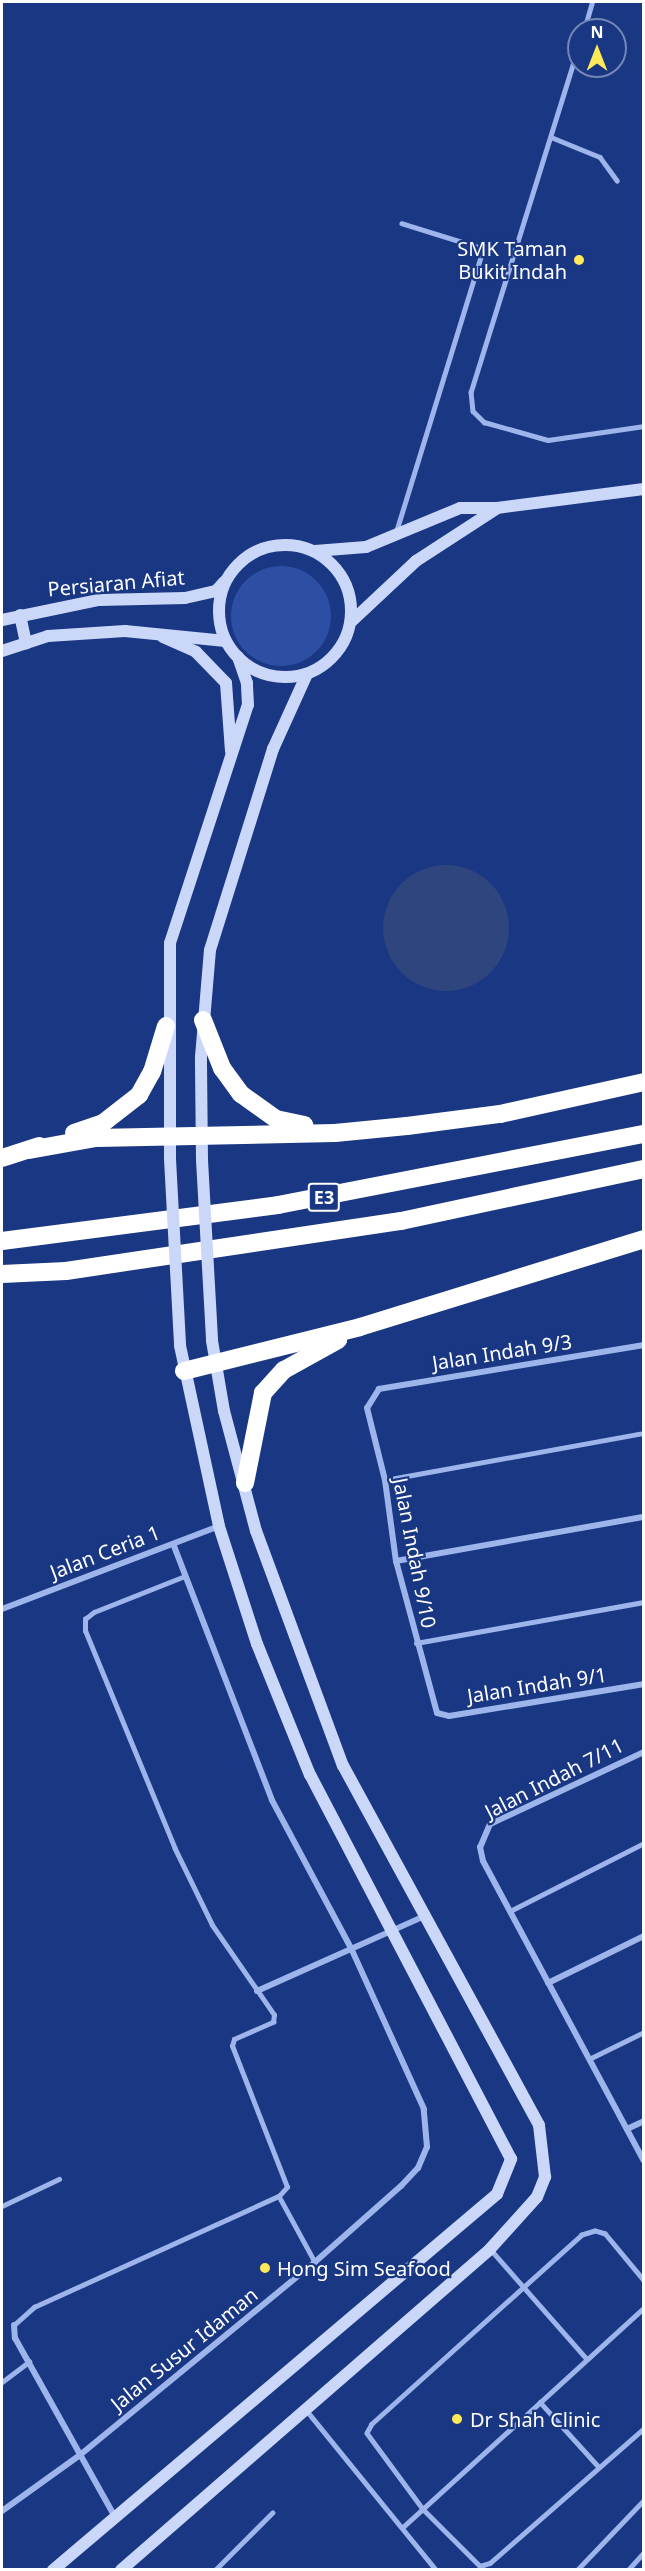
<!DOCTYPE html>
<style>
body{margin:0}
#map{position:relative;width:645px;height:2571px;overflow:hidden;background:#193783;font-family:"Noto Sans",sans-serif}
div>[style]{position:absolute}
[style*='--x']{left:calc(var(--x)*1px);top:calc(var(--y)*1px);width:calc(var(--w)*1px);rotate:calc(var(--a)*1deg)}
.green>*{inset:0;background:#2c4ea3}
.round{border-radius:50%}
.water>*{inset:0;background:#2f457e}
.lane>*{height:4.5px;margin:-2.25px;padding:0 2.25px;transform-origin:2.25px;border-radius:2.25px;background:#9eb5ec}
.street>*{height:6px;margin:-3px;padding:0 3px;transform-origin:3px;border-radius:3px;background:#9eb5ec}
.secondary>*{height:12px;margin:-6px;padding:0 6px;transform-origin:6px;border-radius:6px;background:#cad7f8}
.secondary>.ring{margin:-6px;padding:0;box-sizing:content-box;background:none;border:12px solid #cad7f8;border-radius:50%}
.highway>*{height:18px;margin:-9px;padding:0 9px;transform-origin:9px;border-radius:9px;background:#fff}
.secondary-bridge>*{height:12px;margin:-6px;padding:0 6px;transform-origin:6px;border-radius:6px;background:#cad7f8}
.dots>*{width:16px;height:16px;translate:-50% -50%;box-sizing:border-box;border:3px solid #193783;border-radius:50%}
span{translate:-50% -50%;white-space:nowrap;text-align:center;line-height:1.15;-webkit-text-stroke:4.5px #193783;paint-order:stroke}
.shield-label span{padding:2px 4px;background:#193783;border:2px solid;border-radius:4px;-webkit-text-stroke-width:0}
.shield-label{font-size:18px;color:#fff;font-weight:700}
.poi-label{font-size:20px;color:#fff}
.right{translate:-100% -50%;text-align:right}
.left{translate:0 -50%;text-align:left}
.street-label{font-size:20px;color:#fff}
.frame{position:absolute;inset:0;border:3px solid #fff;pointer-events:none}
.north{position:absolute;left:567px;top:18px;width:60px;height:60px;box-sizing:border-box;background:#193783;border:2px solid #7587b5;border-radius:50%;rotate:0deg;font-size:16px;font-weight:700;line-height:24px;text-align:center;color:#fff}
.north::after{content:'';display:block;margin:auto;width:21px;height:27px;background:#fee959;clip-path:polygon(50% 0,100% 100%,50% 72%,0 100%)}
</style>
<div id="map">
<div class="green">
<i class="round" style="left:231px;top:566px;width:100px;height:100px"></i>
</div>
<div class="water">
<i class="round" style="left:383px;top:865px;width:126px;height:126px"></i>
</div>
<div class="lane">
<i style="--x:584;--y:30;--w:29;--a:-74"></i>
<i style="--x:579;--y:46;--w:362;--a:107.3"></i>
<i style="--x:471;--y:392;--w:19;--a:84"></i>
<i style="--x:473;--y:411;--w:16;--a:45"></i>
<i style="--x:484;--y:422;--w:66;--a:15.7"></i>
<i style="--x:548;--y:440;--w:97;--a:-8.3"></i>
<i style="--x:551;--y:137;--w:53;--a:22.2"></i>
<i style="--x:600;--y:157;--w:29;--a:54"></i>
<i style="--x:396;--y:532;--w:296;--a:-72.9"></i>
<i style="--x:483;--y:249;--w:85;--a:-162.8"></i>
<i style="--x:385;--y:1480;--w:263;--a:-10.3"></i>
<i style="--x:416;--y:1643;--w:232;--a:-10.2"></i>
<i style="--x:510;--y:1911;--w:150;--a:-26.9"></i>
<i style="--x:589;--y:2059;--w:61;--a:-26.1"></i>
<i style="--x:279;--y:2196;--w:75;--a:61.4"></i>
<i style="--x:2;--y:2206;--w:63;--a:-25.3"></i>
<i style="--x:492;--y:2251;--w:144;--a:48.7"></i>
<i style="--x:644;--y:2281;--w:61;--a:-129.7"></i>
<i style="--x:605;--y:2234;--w:10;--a:-163"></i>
<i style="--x:595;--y:2231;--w:14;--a:163"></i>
<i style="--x:582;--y:2235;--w:283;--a:138"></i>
<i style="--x:372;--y:2424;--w:10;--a:119"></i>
<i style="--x:367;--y:2433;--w:94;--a:53.6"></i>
<i style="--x:423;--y:2509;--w:81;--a:45"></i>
<i style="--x:480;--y:2566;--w:10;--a:-17"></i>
<i style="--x:490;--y:2563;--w:205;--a:-41.2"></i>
<i style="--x:14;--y:2325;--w:27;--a:-42"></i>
<i style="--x:34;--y:2307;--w:269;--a:-24.4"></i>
<i style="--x:279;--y:2196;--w:12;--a:-48"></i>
<i style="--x:287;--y:2187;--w:151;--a:-111.3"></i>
<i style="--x:232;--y:2046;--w:7;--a:-74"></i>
<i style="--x:234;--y:2039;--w:43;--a:-23.6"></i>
<i style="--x:273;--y:2022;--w:7;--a:-82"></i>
<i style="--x:274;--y:2015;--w:109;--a:-124.6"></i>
<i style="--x:212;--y:1925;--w:85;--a:-116"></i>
<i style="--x:175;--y:1849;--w:236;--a:-112.4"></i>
<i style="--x:85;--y:1631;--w:12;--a:-90"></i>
<i style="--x:85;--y:1619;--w:11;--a:-38"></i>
<i style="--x:94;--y:1612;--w:98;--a:-21.6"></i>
<i style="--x:2;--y:2382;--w:34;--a:-37"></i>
<i style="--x:540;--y:2402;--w:88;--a:47.8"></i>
<i style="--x:307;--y:2411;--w:205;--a:50.9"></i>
<i style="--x:403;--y:2527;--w:326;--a:-42.3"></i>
<i style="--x:215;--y:2570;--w:81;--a:-45"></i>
<i style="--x:577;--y:2570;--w:97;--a:-46.3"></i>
<i style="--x:628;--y:2570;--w:24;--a:-48"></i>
</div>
<div class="street">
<i style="--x:644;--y:1345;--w:269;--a:170.6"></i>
<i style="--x:379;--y:1389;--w:22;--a:122"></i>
<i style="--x:367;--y:1408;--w:74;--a:76"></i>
<i style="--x:385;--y:1480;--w:82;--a:82.3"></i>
<i style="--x:396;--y:1561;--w:157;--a:74.9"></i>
<i style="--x:437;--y:1713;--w:12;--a:14"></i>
<i style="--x:449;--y:1716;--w:198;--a:-9.3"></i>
<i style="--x:396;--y:1561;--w:252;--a:-10.1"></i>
<i style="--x:2;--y:1609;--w:232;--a:-20.9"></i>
<i style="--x:644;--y:1752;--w:170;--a:154.9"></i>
<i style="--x:490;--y:1824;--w:25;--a:113"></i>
<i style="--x:480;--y:1847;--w:14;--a:78"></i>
<i style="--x:483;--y:1861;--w:340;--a:61.8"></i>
<i style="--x:548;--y:1983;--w:107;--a:-26.1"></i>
<i style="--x:257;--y:1991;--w:184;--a:-24.1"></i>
<i style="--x:627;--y:2129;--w:19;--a:-25"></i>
<i style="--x:14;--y:2325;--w:13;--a:86"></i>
<i style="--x:15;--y:2338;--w:205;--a:60.8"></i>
<i style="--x:2;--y:2511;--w:96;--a:-35.7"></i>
<i style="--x:80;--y:2455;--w:304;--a:-39.4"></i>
<i style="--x:315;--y:2262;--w:115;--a:-41.5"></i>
<i style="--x:401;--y:2186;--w:25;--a:-47"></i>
<i style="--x:418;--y:2168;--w:23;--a:-67"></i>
<i style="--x:427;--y:2147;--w:38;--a:-95"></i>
<i style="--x:424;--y:2109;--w:175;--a:-114.4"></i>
<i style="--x:352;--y:1950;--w:170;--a:-118.1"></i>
<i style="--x:272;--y:1800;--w:274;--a:-111.1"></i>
</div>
<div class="secondary">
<i class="ring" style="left:219px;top:545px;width:120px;height:120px"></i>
<i style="--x:315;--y:551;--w:51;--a:-4.5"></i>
<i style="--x:366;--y:547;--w:102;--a:-22.5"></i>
<i style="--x:460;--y:508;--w:37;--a:0"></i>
<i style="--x:497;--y:508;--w:148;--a:-7.4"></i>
<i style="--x:20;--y:615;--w:29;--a:78"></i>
<i style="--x:2;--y:620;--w:99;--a:-11.7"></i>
<i style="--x:99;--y:600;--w:86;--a:-1.3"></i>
<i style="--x:185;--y:598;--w:32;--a:-13"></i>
<i style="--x:216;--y:591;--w:12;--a:-48"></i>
<i style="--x:352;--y:621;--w:88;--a:-43.2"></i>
<i style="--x:416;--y:561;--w:95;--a:-33"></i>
<i style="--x:163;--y:637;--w:36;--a:24"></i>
<i style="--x:196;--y:652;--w:43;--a:45.9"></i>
<i style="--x:226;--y:683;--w:68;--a:85.8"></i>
<i style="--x:2;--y:651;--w:48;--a:-18.1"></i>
<i style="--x:48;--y:636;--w:77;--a:-3.7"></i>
<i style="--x:125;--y:631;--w:101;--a:5.7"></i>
<i style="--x:170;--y:1159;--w:216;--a:-90"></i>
<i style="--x:170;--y:943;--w:250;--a:-71.9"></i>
<i style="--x:248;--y:705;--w:22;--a:-93"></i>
<i style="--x:247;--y:683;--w:28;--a:-109"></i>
<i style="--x:202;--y:1160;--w:103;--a:-90.6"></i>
<i style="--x:201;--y:1057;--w:107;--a:-85.2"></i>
<i style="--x:210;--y:950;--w:211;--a:-72.6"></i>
<i style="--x:273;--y:749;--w:82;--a:-65.6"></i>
<i style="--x:53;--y:2570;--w:582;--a:-40.26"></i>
<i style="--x:497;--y:2194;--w:38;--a:-68"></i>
<i style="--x:511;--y:2159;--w:433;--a:-117.6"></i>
<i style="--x:310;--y:1775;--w:141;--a:-112"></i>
<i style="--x:257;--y:1644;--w:124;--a:-107.9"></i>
<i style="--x:219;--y:1526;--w:184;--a:-102.2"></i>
<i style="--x:121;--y:2570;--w:489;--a:-41"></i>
<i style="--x:490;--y:2249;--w:70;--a:-47.9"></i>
<i style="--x:537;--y:2197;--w:22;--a:-68"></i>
<i style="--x:545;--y:2177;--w:52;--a:-96.6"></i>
<i style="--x:539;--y:2125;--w:409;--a:-118.6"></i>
<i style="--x:343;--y:1766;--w:251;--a:-110.3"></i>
<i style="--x:256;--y:1531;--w:124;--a:-104.9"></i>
<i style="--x:224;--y:1411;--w:71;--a:-99.7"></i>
</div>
<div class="highway">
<i style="--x:203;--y:1020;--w:52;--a:68.4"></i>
<i style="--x:222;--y:1068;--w:32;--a:54"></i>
<i style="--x:241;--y:1094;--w:43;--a:35.5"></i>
<i style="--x:276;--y:1119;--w:29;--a:12"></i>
<i style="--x:74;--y:1133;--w:31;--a:-19"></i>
<i style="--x:103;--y:1123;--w:46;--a:-37.9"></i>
<i style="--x:139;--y:1095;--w:26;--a:-61"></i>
<i style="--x:152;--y:1072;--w:48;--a:-73.1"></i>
<i style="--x:29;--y:1150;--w:68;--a:-10.2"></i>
<i style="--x:96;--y:1138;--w:239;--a:-1.2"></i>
<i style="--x:335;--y:1133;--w:72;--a:-5.6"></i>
<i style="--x:407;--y:1126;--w:94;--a:-7.4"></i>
<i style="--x:500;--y:1114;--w:148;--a:-12.5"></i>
<i style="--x:2;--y:1158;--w:39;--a:-18"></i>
<i style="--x:2;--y:1241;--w:278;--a:-7.4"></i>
<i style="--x:278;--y:1205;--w:373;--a:-11"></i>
<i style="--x:2;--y:1274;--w:64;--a:-2.7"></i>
<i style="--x:66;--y:1271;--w:339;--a:-8.5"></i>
<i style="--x:401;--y:1221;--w:249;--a:-12.1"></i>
<i style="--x:184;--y:1371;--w:181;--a:-14"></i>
<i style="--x:360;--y:1327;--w:297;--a:-17.2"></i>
<i style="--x:245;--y:1483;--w:92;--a:-78.7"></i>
<i style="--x:263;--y:1393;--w:31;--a:-48"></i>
<i style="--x:284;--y:1370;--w:62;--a:-29.1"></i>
</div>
<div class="secondary-bridge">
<i style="--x:170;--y:1159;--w:187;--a:86.9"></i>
<i style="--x:202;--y:1160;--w:181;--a:86.8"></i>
</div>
<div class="dots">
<i style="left:579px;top:260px;background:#fee959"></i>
<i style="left:265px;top:2268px;background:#fee959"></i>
<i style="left:457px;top:2419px;background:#fee959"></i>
</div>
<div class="shield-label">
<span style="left:324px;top:1197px">E3</span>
</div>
<div class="poi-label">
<span class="right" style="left:567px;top:260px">SMK Taman<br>Bukit Indah</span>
<span class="left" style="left:277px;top:2268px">Hong Sim Seafood</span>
<span class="left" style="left:470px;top:2419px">Dr Shah Clinic</span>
</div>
<div class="street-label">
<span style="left:116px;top:583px;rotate:-5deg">Persiaran Afiat</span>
<span style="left:502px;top:1352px;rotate:-9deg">Jalan Indah 9/3</span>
<span style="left:105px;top:1552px;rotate:-21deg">Jalan Ceria 1</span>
<span style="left:415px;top:1553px;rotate:79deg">Jalan Indah 9/10</span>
<span style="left:537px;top:1685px;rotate:-9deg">Jalan Indah 9/1</span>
<span style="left:554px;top:1778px;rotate:-27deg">Jalan Indah 7/11</span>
<span style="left:184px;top:2349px;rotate:-39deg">Jalan Susur Idaman</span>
</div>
<div class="frame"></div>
<div class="north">N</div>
</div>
